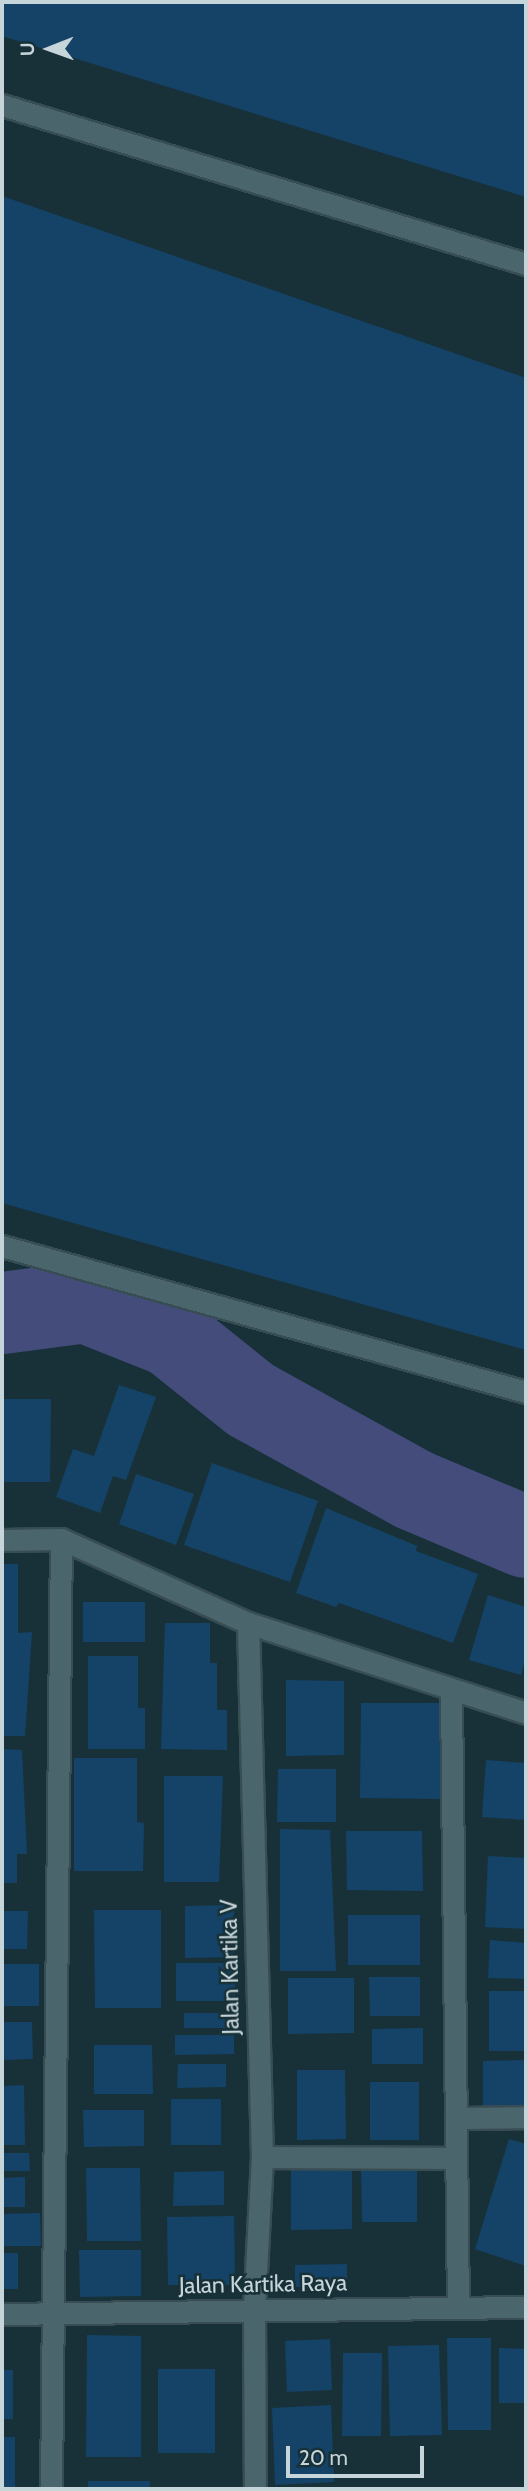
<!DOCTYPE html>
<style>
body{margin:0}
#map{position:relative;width:528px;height:2491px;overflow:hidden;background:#183138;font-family:Cabin,sans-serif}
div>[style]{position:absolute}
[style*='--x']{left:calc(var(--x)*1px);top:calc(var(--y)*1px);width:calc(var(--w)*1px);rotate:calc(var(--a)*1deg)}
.river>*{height:82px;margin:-41px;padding:0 41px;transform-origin:41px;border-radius:41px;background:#434c7b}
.building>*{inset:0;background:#154367}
.roads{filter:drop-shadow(2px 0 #384d53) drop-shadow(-2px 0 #384d53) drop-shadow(0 2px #384d53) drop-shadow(0 -2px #384d53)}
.minor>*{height:21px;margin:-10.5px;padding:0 10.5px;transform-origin:10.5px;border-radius:10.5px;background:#4a656c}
span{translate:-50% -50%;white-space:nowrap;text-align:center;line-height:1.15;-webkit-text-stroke:5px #183138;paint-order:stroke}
.street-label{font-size:23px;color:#c6d5d9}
.frame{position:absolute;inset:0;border:4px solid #c6d5d9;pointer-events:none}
.north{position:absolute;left:14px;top:14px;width:70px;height:70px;-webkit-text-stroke:5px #183138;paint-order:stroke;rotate:269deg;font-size:19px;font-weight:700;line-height:28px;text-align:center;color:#c6d5d9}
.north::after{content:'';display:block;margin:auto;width:24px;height:32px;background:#c6d5d9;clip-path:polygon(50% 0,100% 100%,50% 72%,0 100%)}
.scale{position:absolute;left:286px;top:2446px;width:138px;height:32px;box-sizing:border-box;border:4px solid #c6d5d9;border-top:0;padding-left:9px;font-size:21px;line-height:24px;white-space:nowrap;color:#c6d5d9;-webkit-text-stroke:5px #183138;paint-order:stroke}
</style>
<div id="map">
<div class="river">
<i style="--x:2;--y:1313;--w:84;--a:-7.5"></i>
<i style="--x:85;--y:1302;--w:92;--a:21.6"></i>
<i style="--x:171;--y:1336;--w:102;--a:38.7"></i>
<i style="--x:251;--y:1400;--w:186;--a:28.9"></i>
<i style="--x:414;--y:1490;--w:121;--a:22.8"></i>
</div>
<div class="building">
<i style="clip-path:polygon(2px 2px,526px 2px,526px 197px,2px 36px)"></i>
<i style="clip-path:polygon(2px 196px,526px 378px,526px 1350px,2px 1203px)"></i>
<i style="clip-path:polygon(119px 1385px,156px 1397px,126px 1480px,113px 1476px,100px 1513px,56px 1497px,73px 1449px,94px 1456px)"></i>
<i style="clip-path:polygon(2px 1399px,51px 1399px,50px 1482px,2px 1482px)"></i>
<i style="clip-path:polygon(212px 1463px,318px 1501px,290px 1582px,184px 1545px)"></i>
<i style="clip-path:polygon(136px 1474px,194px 1494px,176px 1545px,119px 1524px)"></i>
<i style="clip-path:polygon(326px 1508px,417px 1546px,416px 1551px,478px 1574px,453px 1643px,339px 1603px,336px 1607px,296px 1593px)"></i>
<i style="clip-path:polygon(2px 1564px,18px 1564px,18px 1633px,32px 1632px,25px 1736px,2px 1736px)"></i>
<i style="clip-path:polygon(488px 1595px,526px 1607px,526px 1657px,521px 1675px,469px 1660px)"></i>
<i style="clip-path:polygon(83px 1602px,145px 1602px,145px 1642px,83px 1642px)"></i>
<i style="clip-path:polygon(165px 1623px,210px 1623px,210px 1663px,217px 1663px,217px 1710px,227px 1710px,227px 1750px,161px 1749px)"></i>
<i style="clip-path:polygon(88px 1656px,138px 1656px,138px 1708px,145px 1708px,145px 1749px,88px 1749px)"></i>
<i style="clip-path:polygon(286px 1680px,344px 1681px,344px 1755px,286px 1756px)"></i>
<i style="clip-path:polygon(361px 1703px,441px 1703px,441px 1799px,360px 1798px)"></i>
<i style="clip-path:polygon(2px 1749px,22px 1750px,27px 1854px,17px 1854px,17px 1883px,2px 1883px)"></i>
<i style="clip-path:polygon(74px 1758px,137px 1758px,137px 1822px,144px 1823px,143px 1871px,74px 1871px)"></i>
<i style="clip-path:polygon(486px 1760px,526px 1763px,526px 1820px,482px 1817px)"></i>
<i style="clip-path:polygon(278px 1769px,336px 1769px,336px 1822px,277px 1822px)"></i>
<i style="clip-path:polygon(164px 1776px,223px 1776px,219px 1882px,164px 1882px)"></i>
<i style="clip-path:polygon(280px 1829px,330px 1830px,336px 1971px,280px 1971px)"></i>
<i style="clip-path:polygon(346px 1831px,422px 1831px,423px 1891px,347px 1890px)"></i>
<i style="clip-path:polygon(488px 1856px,526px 1858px,526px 1929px,485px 1927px)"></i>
<i style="clip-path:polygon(234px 1905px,234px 1957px,185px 1958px,185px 1906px)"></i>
<i style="clip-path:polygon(94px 1910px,161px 1910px,161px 2008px,95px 2008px)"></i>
<i style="clip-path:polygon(2px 1911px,28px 1911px,27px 1949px,2px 1949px)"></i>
<i style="clip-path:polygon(348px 1915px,420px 1915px,420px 1965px,348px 1965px)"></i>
<i style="clip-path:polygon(490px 1940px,526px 1943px,526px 1979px,488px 1978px)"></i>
<i style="clip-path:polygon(176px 1963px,235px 1963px,235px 2001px,176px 2001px)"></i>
<i style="clip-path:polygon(2px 1964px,39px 1964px,39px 2006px,2px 2006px)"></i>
<i style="clip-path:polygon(369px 1977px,420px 1977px,420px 2016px,370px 2016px)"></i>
<i style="clip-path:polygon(288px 1978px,354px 1978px,354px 2033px,288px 2034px)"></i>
<i style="clip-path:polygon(489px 1991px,526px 1991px,526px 2051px,489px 2051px)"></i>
<i style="clip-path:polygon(184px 2013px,229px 2013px,229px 2028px,184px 2028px)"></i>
<i style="clip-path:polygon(2px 2022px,32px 2022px,33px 2059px,2px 2060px)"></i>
<i style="clip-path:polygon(423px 2028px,423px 2064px,372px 2064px,372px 2029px)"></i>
<i style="clip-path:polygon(175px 2035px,234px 2035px,234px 2054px,175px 2055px)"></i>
<i style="clip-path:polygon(94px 2045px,152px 2045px,153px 2094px,94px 2094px)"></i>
<i style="clip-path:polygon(526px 2060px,526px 2112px,483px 2112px,483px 2061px)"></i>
<i style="clip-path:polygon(178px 2064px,226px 2064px,226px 2087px,177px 2088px)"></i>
<i style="clip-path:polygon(297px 2070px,345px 2070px,346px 2139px,297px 2140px)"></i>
<i style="clip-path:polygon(370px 2082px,419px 2082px,419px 2140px,370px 2140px)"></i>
<i style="clip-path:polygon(24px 2085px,25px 2145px,2px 2145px,2px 2086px)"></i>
<i style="clip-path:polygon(171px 2099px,221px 2099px,221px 2145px,171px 2145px)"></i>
<i style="clip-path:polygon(83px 2110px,144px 2110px,144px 2146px,84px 2147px)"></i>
<i style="clip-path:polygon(509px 2139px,526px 2144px,526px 2266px,475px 2249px)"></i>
<i style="clip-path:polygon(2px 2153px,29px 2153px,30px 2171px,2px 2171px)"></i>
<i style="clip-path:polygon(86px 2168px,140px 2168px,141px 2241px,87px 2241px)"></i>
<i style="clip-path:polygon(361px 2168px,417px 2168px,417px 2222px,362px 2222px)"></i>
<i style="clip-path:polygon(352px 2169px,352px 2229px,291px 2230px,291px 2170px)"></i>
<i style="clip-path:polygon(224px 2171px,224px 2205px,173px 2206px,174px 2172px)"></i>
<i style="clip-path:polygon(25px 2177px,25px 2207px,2px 2207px,2px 2178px)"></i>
<i style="clip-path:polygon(40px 2213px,41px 2246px,2px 2246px,2px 2214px)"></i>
<i style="clip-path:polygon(234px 2216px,235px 2285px,168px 2285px,167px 2217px)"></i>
<i style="clip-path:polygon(79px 2250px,141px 2250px,141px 2296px,80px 2297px)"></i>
<i style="clip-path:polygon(2px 2253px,18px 2253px,18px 2289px,2px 2289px)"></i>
<i style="clip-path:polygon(347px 2264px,347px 2287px,295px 2287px,295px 2265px)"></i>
<i style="clip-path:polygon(87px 2335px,141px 2336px,141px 2457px,86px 2457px)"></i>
<i style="clip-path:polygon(447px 2338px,491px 2338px,491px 2430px,448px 2430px)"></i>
<i style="clip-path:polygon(330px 2339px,332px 2390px,287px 2392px,285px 2341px)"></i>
<i style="clip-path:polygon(439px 2345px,442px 2435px,390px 2436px,388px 2346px)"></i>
<i style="clip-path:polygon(499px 2348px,526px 2349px,526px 2403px,499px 2403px)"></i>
<i style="clip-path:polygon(343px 2353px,382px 2353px,381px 2436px,342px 2436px)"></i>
<i style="clip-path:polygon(158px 2369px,215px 2369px,215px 2453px,158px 2453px)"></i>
<i style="clip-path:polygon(2px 2370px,13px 2370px,13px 2419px,2px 2419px)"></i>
<i style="clip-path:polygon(331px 2405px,334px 2482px,275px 2485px,272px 2408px)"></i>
<i style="clip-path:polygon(2px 2437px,15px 2437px,15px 2489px,2px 2489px)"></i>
<i style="clip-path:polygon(88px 2481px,150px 2481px,150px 2489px,88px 2489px)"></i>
</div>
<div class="roads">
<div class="minor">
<i style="--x:2;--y:105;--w:548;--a:16.88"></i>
<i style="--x:2;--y:1246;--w:544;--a:15.57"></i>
<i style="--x:2;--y:1540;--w:59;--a:-1"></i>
<i style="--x:61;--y:1539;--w:205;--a:24.2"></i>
<i style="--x:248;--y:1623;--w:292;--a:17.9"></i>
<i style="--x:248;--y:1623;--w:534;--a:88.5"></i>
<i style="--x:262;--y:2157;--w:153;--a:93"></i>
<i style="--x:254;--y:2310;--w:179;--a:89.7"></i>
<i style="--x:451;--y:1693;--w:614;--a:89.35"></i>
<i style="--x:456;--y:2118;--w:70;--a:-0.8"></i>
<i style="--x:262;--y:2157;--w:194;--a:0.3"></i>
<i style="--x:2;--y:2314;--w:524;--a:-0.77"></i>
<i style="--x:51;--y:2489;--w:950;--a:-89.4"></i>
</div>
</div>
<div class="street-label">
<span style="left:230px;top:1967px;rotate:-91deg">Jalan Kartika V</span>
<span style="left:263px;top:2284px;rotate:-1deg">Jalan Kartika Raya</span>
</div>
<div class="frame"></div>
<div class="north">U</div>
<div class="scale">20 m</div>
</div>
